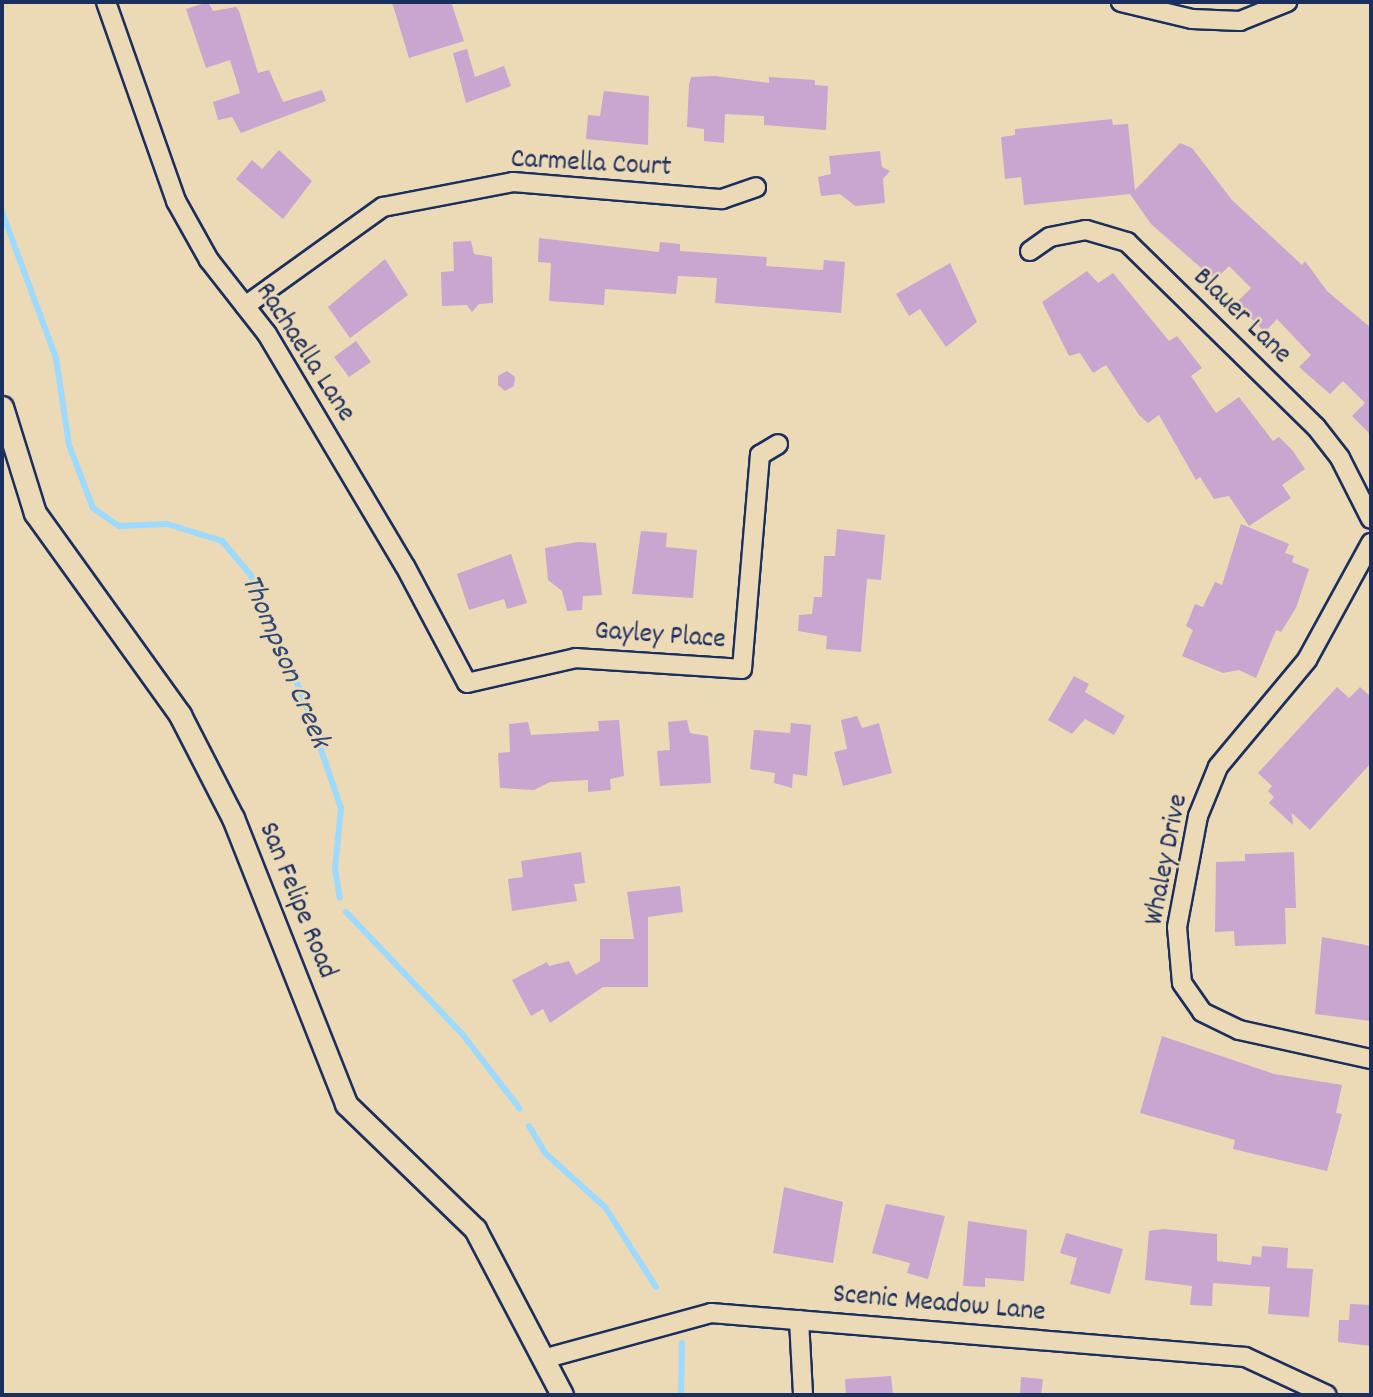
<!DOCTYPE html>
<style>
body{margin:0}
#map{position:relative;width:1373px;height:1397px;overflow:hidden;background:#ecdab7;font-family:Dekko,sans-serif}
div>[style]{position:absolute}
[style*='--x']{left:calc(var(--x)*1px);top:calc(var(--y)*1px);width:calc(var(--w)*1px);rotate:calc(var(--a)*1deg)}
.stream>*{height:6px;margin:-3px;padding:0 3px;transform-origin:3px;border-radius:3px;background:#9ed9fe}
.building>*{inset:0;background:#c8a6d0}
.roads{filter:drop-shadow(2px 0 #1b2f5e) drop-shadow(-2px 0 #1b2f5e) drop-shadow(0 2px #1b2f5e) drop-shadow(0 -2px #1b2f5e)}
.minor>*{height:18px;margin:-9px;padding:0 9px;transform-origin:9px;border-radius:9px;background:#ecdab7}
.tertiary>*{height:21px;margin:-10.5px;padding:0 10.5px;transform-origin:10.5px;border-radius:10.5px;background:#ecdab7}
span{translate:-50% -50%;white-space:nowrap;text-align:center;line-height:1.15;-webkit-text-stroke:5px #ecdab7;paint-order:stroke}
.street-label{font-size:28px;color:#1b2f5e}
.water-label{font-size:30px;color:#2f4876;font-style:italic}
.frame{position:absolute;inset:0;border:4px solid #1b2f5e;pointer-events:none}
</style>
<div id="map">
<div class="stream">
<i style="--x:2;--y:212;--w:156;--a:69.7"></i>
<i style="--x:56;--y:358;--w:88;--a:81.5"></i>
<i style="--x:69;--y:445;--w:67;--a:69.1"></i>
<i style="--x:93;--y:508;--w:32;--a:35"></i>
<i style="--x:119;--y:526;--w:48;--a:-2.4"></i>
<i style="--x:167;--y:524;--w:58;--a:17.2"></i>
<i style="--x:222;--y:541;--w:43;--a:49.7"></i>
<i style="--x:250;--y:574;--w:134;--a:66.7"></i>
<i style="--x:303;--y:697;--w:117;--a:71.1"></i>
<i style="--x:341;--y:808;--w:60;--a:95.7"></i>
<i style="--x:335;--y:868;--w:30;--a:81"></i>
<i style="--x:346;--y:912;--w:170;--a:46.4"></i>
<i style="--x:463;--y:1035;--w:93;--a:52.4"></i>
<i style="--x:529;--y:1126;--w:31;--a:59"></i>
<i style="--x:545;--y:1153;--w:81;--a:42"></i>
<i style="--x:605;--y:1207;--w:95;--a:57.5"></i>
<i style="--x:681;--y:1395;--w:52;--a:-88.9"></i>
</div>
<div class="building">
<i style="clip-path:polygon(208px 2px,213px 11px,236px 7px,239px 11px,258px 73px,269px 70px,283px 102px,322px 90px,326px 101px,241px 133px,232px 117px,218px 120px,213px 102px,240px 93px,230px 60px,206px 68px,186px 9px)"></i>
<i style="clip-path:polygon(392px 2px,451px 2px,464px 41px,409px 58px)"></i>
<i style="clip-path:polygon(467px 49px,475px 77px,504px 66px,511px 86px,466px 103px,453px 53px)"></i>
<i style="clip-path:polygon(715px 76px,769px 83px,769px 77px,815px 80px,815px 85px,828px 86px,826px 130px,764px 125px,764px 116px,725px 114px,724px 143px,704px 141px,704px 129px,687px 127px,689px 84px,691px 77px)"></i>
<i style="clip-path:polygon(604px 91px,649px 96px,648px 145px,586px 139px,588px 115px,600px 116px)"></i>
<i style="clip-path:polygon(1112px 119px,1113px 125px,1128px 124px,1135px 190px,1180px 143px,1192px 148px,1232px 200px,1302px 265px,1305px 261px,1327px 291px,1371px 328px,1371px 435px,1352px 416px,1365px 403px,1343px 381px,1330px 394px,1299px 367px,1311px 355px,1277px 319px,1265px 332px,1250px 317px,1238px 301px,1251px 288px,1229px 266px,1216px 279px,1200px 267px,1151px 224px,1130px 194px,1024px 205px,1021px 177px,1005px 179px,1001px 137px,1015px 135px,1015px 129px)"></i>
<i style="clip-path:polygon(279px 150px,312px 181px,283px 219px,236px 179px,252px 160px,262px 169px)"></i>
<i style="clip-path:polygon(880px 151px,882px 167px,890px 171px,883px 179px,885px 203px,855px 206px,840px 194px,821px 196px,818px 177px,831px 174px,829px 156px)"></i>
<i style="clip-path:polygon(539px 238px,659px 252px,660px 242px,680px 244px,680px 251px,767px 257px,766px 266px,823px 270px,824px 260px,845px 262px,841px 313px,715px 303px,717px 278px,678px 276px,676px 294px,605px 289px,604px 305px,549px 301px,551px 263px,538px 262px)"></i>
<i style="clip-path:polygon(471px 241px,474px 254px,492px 257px,493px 303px,479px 304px,472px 312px,467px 305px,442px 306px,441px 272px,454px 271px,453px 242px)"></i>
<i style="clip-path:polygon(385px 259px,408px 295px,350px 338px,328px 307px)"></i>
<i style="clip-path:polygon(950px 263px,977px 322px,946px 347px,920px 309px,909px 316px,896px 294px)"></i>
<i style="clip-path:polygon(1087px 271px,1098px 283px,1113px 273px,1169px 341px,1177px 336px,1202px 368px,1191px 376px,1216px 413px,1239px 397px,1273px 441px,1279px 437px,1293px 451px,1305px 469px,1282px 485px,1291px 498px,1249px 526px,1229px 496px,1214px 499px,1200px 477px,1196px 480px,1159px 415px,1148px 423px,1139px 415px,1106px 365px,1093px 373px,1080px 353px,1069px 356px,1042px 302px)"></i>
<i style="clip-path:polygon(356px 341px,371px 362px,349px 377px,334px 357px)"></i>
<i style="clip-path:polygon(507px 371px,515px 377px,514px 386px,505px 391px,498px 385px,498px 376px)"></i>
<i style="clip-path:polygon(1241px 524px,1289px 544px,1285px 553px,1294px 556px,1292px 562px,1309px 569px,1296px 608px,1281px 632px,1276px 630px,1256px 678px,1239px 670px,1223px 673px,1182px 656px,1193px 630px,1186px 626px,1195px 604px,1203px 607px,1215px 582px,1222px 585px)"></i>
<i style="clip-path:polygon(837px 529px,885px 535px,881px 580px,867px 579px,861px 652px,826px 649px,827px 636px,798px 631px,799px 615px,812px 614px,814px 597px,822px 597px,824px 556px,835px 556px)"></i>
<i style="clip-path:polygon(641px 531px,667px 533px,666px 547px,697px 550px,693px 598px,632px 594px)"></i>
<i style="clip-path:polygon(578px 542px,596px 543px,602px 595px,583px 596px,582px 610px,567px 611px,562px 591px,548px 580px,545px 548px)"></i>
<i style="clip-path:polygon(511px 554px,527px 603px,507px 609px,504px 599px,469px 610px,457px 574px)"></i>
<i style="clip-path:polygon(1074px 676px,1089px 684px,1085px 692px,1125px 716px,1114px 735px,1085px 719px,1072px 734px,1048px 720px)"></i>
<i style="clip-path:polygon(1337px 687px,1349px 698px,1360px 687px,1371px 697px,1371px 763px,1310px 830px,1292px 813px,1293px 825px,1269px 803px,1274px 797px,1268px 791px,1272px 786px,1258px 773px)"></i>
<i style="clip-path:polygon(857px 716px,862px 728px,879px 723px,892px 773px,843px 786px,834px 752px,847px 749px,841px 720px)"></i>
<i style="clip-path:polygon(619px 720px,624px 776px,610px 779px,611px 790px,588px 792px,588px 780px,550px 782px,534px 790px,500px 788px,498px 753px,510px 752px,509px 724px,528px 722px,531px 735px,599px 731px,598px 721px)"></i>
<i style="clip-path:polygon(687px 720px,690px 733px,708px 736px,711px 783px,660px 786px,657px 751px,670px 750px,668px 722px)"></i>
<i style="clip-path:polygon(791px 723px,811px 725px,807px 776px,793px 774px,792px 788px,774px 783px,775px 773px,750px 769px,754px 730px,790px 733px)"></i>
<i style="clip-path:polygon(581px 852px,585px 883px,574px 884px,577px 901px,512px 911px,508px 879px,523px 877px,521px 861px)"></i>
<i style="clip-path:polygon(1294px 852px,1296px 908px,1285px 908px,1286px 944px,1235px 946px,1234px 931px,1215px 932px,1216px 862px,1245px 861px,1245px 854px)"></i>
<i style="clip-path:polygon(680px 886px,683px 912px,648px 917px,648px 987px,603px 987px,550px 1023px,543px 1009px,531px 1016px,512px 980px,547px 962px,549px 966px,569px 961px,576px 975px,600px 961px,600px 939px,634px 939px,627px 892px)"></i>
<i style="clip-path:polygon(1322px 937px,1371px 946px,1371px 1021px,1315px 1014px)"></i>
<i style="clip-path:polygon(1162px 1036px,1274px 1074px,1342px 1085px,1336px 1113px,1342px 1114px,1327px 1171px,1233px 1149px,1235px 1140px,1140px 1113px)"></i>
<i style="clip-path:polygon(784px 1187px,843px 1202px,833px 1263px,773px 1253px)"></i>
<i style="clip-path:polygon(886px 1204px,945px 1216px,928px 1279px,907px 1273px,910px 1263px,872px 1253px)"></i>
<i style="clip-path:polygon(968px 1221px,1027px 1230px,1024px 1281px,985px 1278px,985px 1287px,963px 1286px)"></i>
<i style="clip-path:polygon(1163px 1229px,1217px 1234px,1217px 1261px,1251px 1265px,1252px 1256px,1261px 1257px,1262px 1246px,1288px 1248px,1287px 1268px,1313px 1269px,1309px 1317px,1268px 1314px,1270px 1287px,1213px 1283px,1212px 1306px,1190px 1305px,1192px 1286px,1145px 1280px,1149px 1231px)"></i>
<i style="clip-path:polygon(1066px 1233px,1123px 1249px,1110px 1294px,1070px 1284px,1077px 1258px,1060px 1253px)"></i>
<i style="clip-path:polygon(1350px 1304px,1371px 1305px,1371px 1346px,1338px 1342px,1339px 1320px,1349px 1320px)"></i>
<i style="clip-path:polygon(891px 1376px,893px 1395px,846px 1395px,845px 1379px)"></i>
<i style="clip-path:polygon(1021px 1377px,1043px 1379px,1041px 1395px,1020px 1395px)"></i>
</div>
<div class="roads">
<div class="minor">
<i style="--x:106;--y:2;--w:211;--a:70.6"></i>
<i style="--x:176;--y:201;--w:68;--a:60.8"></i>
<i style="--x:209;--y:260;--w:94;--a:51.9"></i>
<i style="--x:267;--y:334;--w:270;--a:59.3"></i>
<i style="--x:405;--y:566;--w:132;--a:62.1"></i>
<i style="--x:467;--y:683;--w:112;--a:-12.9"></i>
<i style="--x:576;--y:658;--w:166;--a:3.8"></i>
<i style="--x:742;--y:669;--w:215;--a:-85.2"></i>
<i style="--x:760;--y:455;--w:21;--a:-31"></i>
<i style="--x:1121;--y:2;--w:73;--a:13.5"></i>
<i style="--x:1192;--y:19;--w:48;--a:2.4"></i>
<i style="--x:1240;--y:21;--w:51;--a:-22"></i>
<i style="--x:1030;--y:251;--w:24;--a:-35"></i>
<i style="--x:1050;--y:237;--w:37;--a:-11"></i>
<i style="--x:1086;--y:230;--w:43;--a:16.3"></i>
<i style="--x:1127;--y:242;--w:264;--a:44.4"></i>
<i style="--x:1316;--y:427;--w:39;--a:52"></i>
<i style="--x:1340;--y:458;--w:68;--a:63.1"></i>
<i style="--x:245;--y:306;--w:170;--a:-35.7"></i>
<i style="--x:383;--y:207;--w:132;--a:-10.9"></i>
<i style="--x:513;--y:182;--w:210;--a:4.7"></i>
<i style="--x:722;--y:199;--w:36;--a:-19"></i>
<i style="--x:1371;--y:543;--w:133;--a:118.7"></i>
<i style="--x:1307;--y:660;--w:139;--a:129.8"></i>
<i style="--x:1218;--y:767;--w:53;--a:112.2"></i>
<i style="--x:1198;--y:816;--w:113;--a:100.7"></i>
<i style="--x:1177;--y:927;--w:56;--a:84.9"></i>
<i style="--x:1182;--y:983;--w:35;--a:55"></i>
<i style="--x:1202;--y:1012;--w:41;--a:25.9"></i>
<i style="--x:1239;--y:1030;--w:135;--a:12.4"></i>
<i style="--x:799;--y:1320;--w:75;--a:86.9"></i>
<i style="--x:543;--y:1359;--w:174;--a:-15.3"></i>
<i style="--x:711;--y:1313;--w:536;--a:4.71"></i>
<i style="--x:1245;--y:1357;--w:90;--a:24.9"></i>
</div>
<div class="tertiary">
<i style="--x:2;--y:407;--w:111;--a:72.7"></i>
<i style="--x:35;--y:513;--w:249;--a:54.3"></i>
<i style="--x:180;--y:715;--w:116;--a:62.8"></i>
<i style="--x:233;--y:818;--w:308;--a:68.4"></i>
<i style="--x:346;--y:1104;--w:180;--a:44.1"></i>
<i style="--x:475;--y:1229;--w:187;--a:62.3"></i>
</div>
</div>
<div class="street-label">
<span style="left:591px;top:165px;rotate:3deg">Carmella Court</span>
<span style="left:1241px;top:317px;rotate:44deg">Blauer Lane</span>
<span style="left:304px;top:353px;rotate:57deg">Rachaella Lane</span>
<span style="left:660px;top:637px;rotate:4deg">Gayley Place</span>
<span style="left:1168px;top:860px;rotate:-79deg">Whaley Drive</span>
<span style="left:296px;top:901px;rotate:68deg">San Felipe Road</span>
<span style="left:939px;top:1305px;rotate:5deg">Scenic Meadow Lane</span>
</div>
<div class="water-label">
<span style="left:283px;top:662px;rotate:67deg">Thompson Creek</span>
</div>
<div class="frame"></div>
</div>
